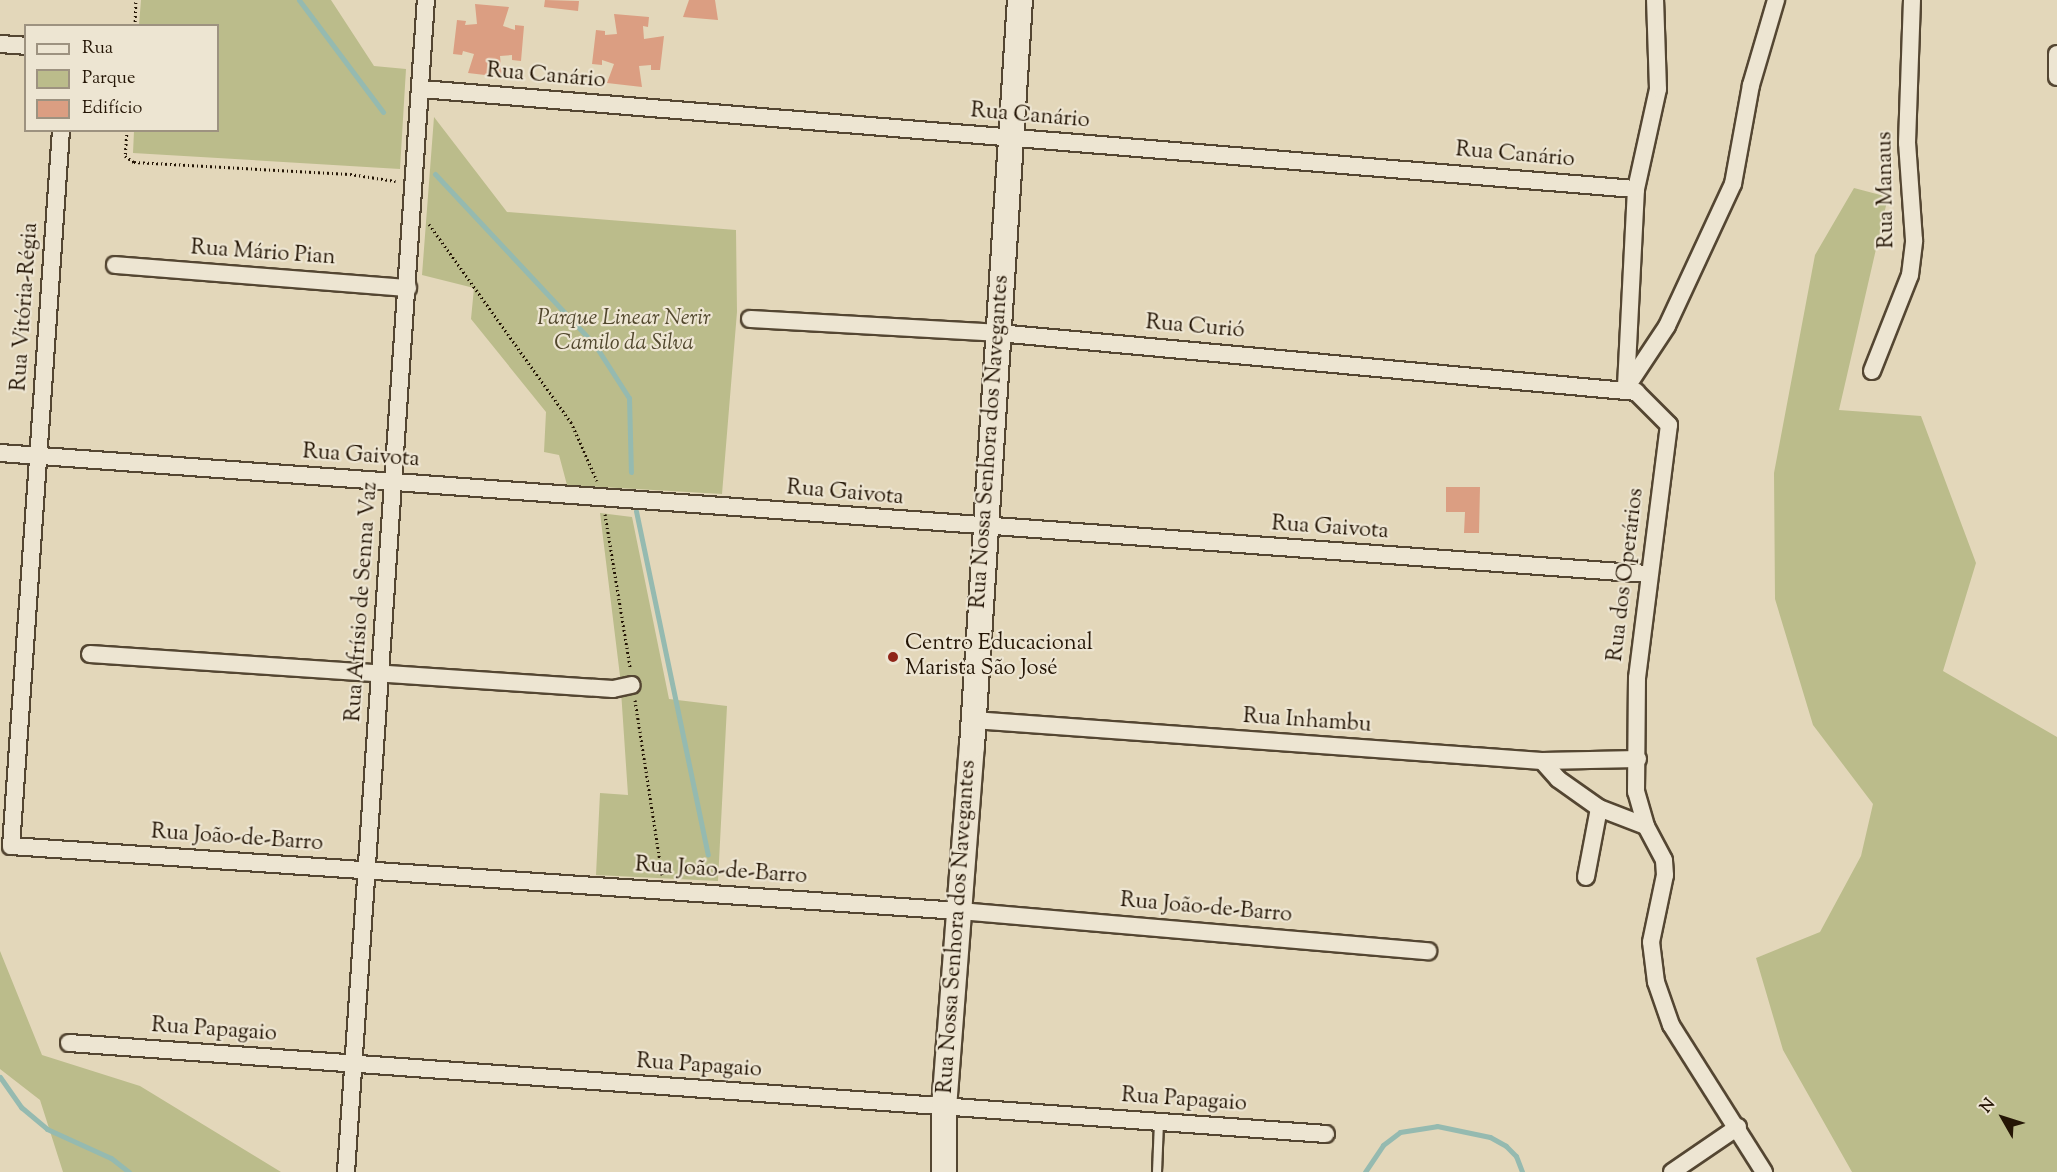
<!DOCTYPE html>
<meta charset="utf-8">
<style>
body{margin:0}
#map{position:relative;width:2057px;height:1172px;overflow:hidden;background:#e3d7ba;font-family:"Sorts Mill Goudy",serif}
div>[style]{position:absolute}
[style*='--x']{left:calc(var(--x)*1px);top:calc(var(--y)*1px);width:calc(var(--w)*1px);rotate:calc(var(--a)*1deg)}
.green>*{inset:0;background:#bbbc8b}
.stream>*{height:5px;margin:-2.5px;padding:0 2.5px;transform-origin:2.5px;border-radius:2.5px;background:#95bab0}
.building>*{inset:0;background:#db9e82}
.path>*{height:3px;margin-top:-1.5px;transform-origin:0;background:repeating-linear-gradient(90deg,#241505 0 1.5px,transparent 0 4.5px)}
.roads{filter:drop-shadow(2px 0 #544632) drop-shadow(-2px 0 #544632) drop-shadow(0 2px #544632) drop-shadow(0 -2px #544632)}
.lane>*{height:8px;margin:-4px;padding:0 4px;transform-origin:4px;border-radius:4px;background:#ede5d2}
.street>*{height:16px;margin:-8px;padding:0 8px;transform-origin:8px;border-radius:8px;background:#ede5d2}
.secondary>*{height:24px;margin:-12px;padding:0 12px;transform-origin:12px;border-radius:12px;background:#ede5d2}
.dots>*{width:16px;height:16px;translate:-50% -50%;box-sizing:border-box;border:3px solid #ede5d2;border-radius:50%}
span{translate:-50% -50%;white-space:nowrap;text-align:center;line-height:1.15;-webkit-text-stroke:4.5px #ede5d2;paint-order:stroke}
.street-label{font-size:22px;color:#241505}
.park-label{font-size:22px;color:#51472d;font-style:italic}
.poi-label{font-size:22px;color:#241505}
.left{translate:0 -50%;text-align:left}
.legend{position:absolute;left:24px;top:24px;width:195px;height:108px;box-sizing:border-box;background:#ede5d2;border:2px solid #9d9280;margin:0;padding:8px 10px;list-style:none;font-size:18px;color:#241505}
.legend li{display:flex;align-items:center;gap:12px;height:30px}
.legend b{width:30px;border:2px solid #9d9280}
.north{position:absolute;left:1973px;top:1088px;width:60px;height:60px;-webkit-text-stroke:4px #ede5d2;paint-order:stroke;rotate:309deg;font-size:16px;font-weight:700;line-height:24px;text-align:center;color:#241505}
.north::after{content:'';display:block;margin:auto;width:21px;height:27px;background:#241505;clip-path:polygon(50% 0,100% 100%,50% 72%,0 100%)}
</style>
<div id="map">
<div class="green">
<i style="clip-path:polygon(141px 0,331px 0,374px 66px,406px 69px,400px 169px,133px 153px,134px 131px,218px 130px,218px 26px,139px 25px)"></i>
<i style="clip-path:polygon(434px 117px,507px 212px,736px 230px,737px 312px,722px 494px,567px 485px,559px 455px,544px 452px,546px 412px,471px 319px,474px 288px,422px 275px)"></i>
<i style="clip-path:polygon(1854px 188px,1888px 197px,1839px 410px,1921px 416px,1976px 563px,1943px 671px,2057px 737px,2057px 1172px,1852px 1172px,1783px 1050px,1756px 958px,1820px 932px,1861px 856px,1873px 804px,1813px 725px,1775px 599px,1774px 473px,1815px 255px)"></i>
<i style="clip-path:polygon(600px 513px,632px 517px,669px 699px,727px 706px,718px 881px,596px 875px,600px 793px,628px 795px,620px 676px)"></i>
<i style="clip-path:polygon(0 951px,42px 1055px,140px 1086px,281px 1172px,63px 1172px,40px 1100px,0 1069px)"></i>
</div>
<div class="stream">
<i style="--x:299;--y:0;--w:140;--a:53.1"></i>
<i style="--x:435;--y:174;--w:234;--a:46.9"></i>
<i style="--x:595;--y:345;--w:63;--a:57.3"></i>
<i style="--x:629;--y:398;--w:74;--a:88.5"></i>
<i style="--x:636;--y:511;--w:351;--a:78.2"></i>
<i style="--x:0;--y:1077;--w:37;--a:55"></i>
<i style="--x:21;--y:1107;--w:34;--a:40"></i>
<i style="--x:47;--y:1129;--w:70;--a:24.4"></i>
<i style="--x:111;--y:1158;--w:23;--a:38"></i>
<i style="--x:1365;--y:1172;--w:32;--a:-56"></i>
<i style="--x:1383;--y:1145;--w:21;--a:-37"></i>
<i style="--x:1400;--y:1132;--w:37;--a:-9"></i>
<i style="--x:1437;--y:1126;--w:54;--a:11.7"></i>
<i style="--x:1490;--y:1137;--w:18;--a:29"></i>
<i style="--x:1506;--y:1146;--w:14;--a:45"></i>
<i style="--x:1516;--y:1156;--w:17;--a:69"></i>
</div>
<div class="building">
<i style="clip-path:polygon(545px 0,579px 1px,578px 11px,544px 7px)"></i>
<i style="clip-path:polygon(689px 0,715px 0,718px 20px,683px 17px)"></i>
<i style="clip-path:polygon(475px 4px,509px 7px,503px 26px,515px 30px,515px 25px,524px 26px,521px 61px,512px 60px,512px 55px,500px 56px,502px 77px,468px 73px,474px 54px,463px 51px,462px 55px,453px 54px,457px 20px,466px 21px,465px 25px,477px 24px)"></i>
<i style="clip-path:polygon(614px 14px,649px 17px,648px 27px,643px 26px,644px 39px,664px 36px,660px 70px,651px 70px,651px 65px,639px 66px,642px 87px,607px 83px,614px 64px,602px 60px,602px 65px,592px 64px,596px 30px,605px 31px,605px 35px,617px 34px)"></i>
<i style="clip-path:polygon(1446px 487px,1480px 487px,1479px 533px,1464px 533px,1465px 512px,1446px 512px)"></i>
</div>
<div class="path">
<i style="--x:135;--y:26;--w:26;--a:-88"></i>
<i style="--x:127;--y:130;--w:26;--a:94"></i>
<i style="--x:125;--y:156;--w:11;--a:34"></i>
<i style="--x:134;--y:162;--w:216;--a:3.2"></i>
<i style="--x:350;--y:174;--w:46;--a:8.8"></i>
<i style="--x:429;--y:224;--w:244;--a:54.4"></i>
<i style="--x:571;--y:422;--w:64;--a:66.2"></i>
<i style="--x:605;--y:514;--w:155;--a:80.7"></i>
<i style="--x:635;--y:700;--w:177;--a:81.2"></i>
</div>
<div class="roads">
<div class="lane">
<i style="--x:1157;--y:1172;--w:50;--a:-87.7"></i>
</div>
<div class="street">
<i style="--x:0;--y:44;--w:26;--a:4"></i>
<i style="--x:2057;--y:54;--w:23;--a:90"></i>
<i style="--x:421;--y:89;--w:1219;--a:4.71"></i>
<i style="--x:61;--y:130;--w:718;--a:93.99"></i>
<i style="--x:11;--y:846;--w:950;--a:3.92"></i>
<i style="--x:959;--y:911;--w:471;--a:4.9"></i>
<i style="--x:115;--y:265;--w:294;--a:4.5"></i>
<i style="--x:750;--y:319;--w:248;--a:3.2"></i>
<i style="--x:998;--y:333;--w:641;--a:5.28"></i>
<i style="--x:1872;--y:371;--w:103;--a:-68.4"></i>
<i style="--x:1910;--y:275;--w:35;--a:-83"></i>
<i style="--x:1914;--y:240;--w:97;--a:-94.1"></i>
<i style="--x:1907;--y:143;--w:143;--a:-88"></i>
<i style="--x:1626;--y:386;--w:197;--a:-87.1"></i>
<i style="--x:1636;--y:189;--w:102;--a:-77.6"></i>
<i style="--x:1658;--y:89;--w:89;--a:-91.9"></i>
<i style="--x:0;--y:453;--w:1653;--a:4.2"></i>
<i style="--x:90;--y:654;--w:524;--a:3.83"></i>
<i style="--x:613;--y:689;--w:19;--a:-12"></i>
<i style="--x:973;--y:720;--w:570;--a:4.12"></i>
<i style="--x:1542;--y:761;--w:96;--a:-1.2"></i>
<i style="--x:1542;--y:761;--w:24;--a:48"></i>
<i style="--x:1558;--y:779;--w:50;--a:35.3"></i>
<i style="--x:1599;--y:808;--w:50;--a:21"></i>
<i style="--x:1586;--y:877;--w:70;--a:-79.3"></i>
<i style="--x:69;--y:1043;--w:1260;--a:4.14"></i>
<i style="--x:346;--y:1172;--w:1175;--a:-86.1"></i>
<i style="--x:1672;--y:1172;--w:80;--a:-34.3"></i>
<i style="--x:1764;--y:1172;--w:174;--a:-122.3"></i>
<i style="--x:1671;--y:1025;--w:46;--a:-109.2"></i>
<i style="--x:1656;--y:982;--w:40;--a:-97.1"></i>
<i style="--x:1651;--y:942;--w:68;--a:-78.2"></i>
<i style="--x:1665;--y:875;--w:15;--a:-94"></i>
<i style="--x:1664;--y:860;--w:38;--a:-118"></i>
<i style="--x:1646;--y:826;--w:35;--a:-106"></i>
<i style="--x:1636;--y:792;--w:114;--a:-89.5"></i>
<i style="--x:1637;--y:678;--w:255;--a:-82.8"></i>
<i style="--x:1669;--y:425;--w:47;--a:-135"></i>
<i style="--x:1636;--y:392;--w:11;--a:-158"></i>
<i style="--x:1626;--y:388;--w:74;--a:-56.5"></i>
<i style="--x:1667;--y:326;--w:157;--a:-65.1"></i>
<i style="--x:1733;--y:184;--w:101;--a:-79.7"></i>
<i style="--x:1751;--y:85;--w:89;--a:-73.6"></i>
</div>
<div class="secondary">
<i style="--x:944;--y:1172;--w:64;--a:-90"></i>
<i style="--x:944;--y:1108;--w:363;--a:-85.6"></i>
<i style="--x:972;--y:746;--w:748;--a:-86.32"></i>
</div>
</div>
<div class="dots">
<i style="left:893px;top:657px;background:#8f2418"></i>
</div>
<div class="street-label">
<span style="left:546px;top:77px;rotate:5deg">Rua Canário</span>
<span style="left:1030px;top:117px;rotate:5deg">Rua Canário</span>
<span style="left:1515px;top:156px;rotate:5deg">Rua Canário</span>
<span style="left:1887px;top:190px;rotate:-91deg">Rua Manaus</span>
<span style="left:263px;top:254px;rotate:4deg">Rua Mário Pian</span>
<span style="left:26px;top:307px;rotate:-86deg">Rua Vitória-Régia</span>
<span style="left:1195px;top:328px;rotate:5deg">Rua Curió</span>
<span style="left:991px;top:442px;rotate:-86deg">Rua Nossa Senhora dos Navegantes</span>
<span style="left:361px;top:457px;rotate:4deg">Rua Gaivota</span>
<span style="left:845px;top:494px;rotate:5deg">Rua Gaivota</span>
<span style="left:1330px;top:529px;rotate:4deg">Rua Gaivota</span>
<span style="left:1627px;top:575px;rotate:-83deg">Rua dos Operários</span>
<span style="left:363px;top:602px;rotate:-86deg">Rua Afrísio de Senna Vaz</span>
<span style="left:1307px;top:722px;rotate:4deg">Rua Inhambu</span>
<span style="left:237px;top:839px;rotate:4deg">Rua João-de-Barro</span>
<span style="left:721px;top:872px;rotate:4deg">Rua João-de-Barro</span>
<span style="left:1206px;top:909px;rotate:5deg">Rua João-de-Barro</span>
<span style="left:958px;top:927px;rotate:-86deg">Rua Nossa Senhora dos Navegantes</span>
<span style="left:214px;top:1031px;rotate:4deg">Rua Papagaio</span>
<span style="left:699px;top:1067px;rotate:4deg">Rua Papagaio</span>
<span style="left:1184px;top:1101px;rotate:4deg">Rua Papagaio</span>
</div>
<div class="park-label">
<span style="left:624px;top:332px">Parque Linear Nerir<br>Camilo da Silva</span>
</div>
<div class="poi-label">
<span class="left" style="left:905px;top:657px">Centro Educacional<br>Marista São José</span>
</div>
<ul class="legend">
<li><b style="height:8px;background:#ede5d2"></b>Rua</li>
<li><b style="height:16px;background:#bbbc8b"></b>Parque</li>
<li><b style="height:16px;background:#db9e82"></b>Edifício</li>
</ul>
<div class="north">N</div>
</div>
